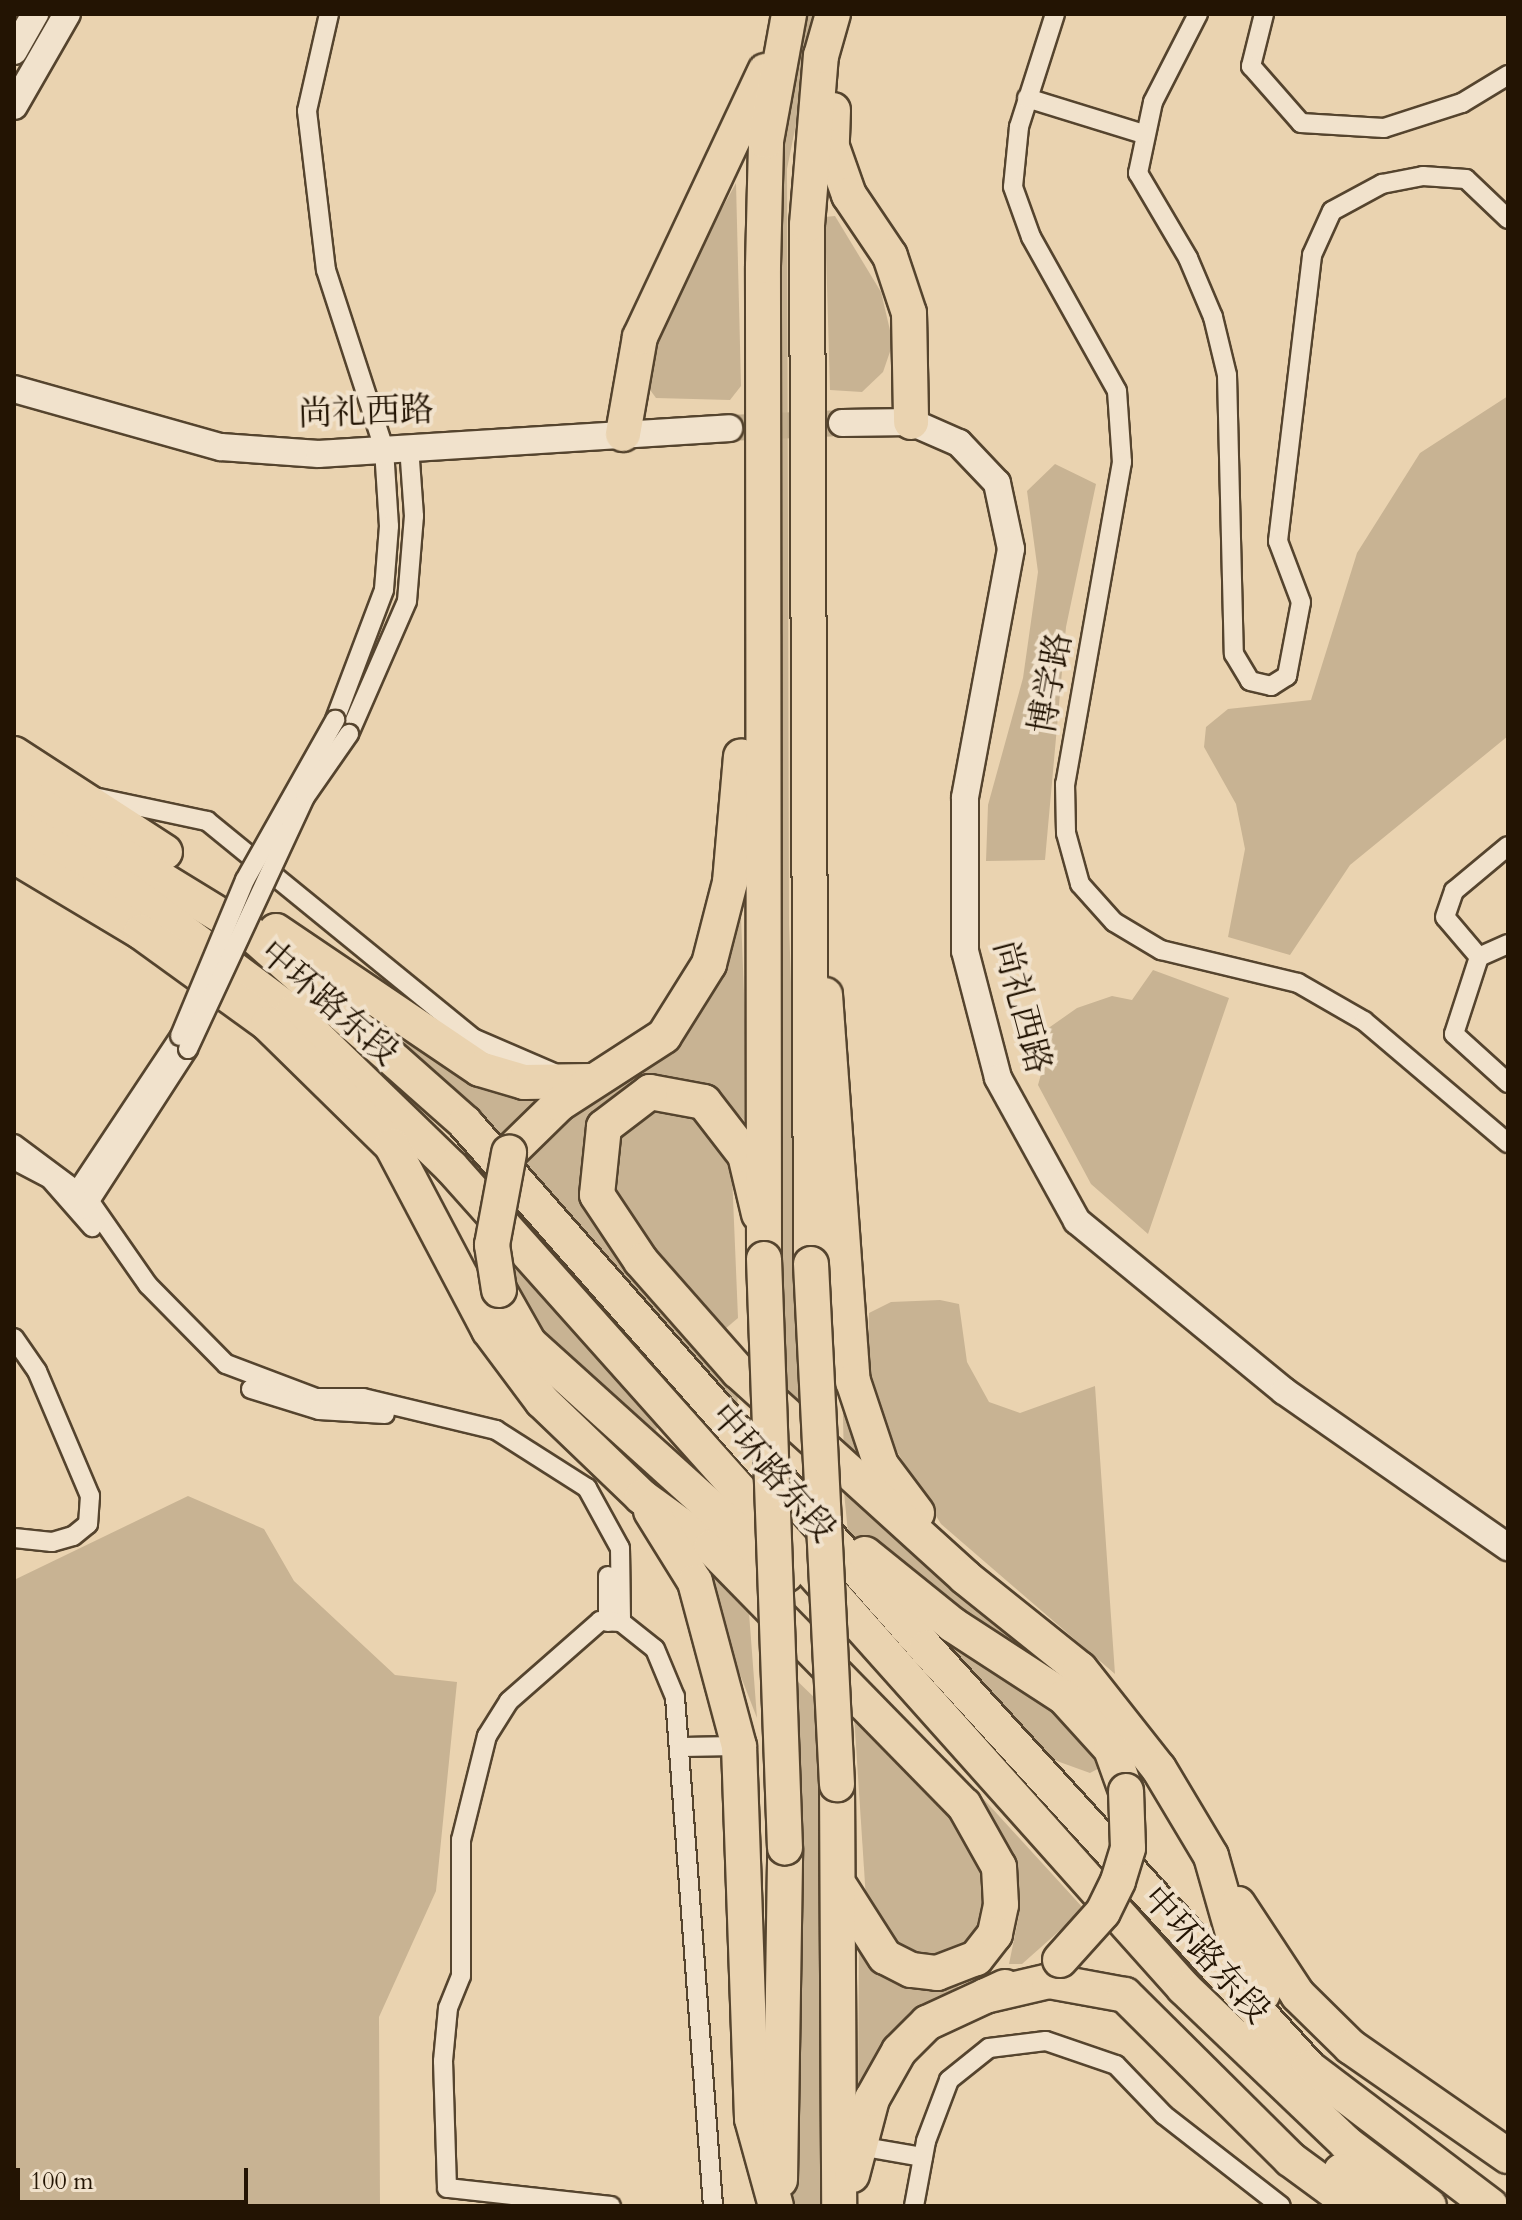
<!DOCTYPE html>
<meta charset="utf-8">
<style>
body{margin:0}
#map{position:relative;width:1522px;height:2220px;overflow:hidden;background:#ead3b0;font-family:Cardo,"Noto Serif SC",serif}
div>[style]{position:absolute}
[style*='--x']{left:calc(var(--x)*1px);top:calc(var(--y)*1px);width:calc(var(--w)*1px);rotate:calc(var(--a)*1deg)}
.green>*{inset:0;background:#c8b393}
.secondary-tunnel>*{height:26px;margin-top:-13px;transform-origin:0;background:repeating-linear-gradient(90deg,#c2ad8d 0 26px,transparent 0 39px)}
.roads{filter:drop-shadow(2px 0 #55442e) drop-shadow(-2px 0 #55442e) drop-shadow(0 2px #55442e) drop-shadow(0 -2px #55442e)}
.street>*{height:18px;margin:-9px;padding:0 9px;transform-origin:9px;border-radius:9px;background:#f1e2cc}
.secondary>*{height:26px;margin:-13px;padding:0 13px;transform-origin:13px;border-radius:13px;background:#f1e2cc}
.highway>*{height:34px;margin:-17px;padding:0 17px;transform-origin:17px;border-radius:17px;background:#ead3b0}
.bridges{filter:drop-shadow(2px 0 #55442e) drop-shadow(-2px 0 #55442e) drop-shadow(0 2px #55442e) drop-shadow(0 -2px #55442e)}
.street-bridge>*{height:18px;margin:-9px;padding:0 9px;transform-origin:9px;border-radius:9px;background:#f1e2cc}
.highway-bridge>*{height:34px;margin:-17px;padding:0 17px;transform-origin:17px;border-radius:17px;background:#ead3b0}
span{translate:-50% -50%;white-space:nowrap;text-align:center;line-height:1.15;-webkit-text-stroke:8px #f1e2cc;paint-order:stroke}
.street-label{font-size:34px;color:#231403}
.frame{position:absolute;inset:0;border:16px solid #231403;pointer-events:none}
.scale{position:absolute;left:16px;top:2168px;width:232px;height:36px;box-sizing:border-box;border:4px solid #231403;border-top:0;padding-left:10px;font-size:24px;line-height:28px;white-space:nowrap;color:#231403;-webkit-text-stroke:6px #f1e2cc;paint-order:stroke}
</style>
<div id="map">
<div class="green">
<i style="clip-path:polygon(804px 14px,818px 14px,787px 169px,789px 924px,806px 1419px,782px 1404px,771px 965px,781px 134px)"></i>
<i style="clip-path:polygon(736px 183px,741px 386px,730px 400px,656px 398px,645px 383px,650px 341px)"></i>
<i style="clip-path:polygon(835px 216px,881px 292px,893px 343px,883px 372px,862px 392px,830px 390px,825px 217px)"></i>
<i style="clip-path:polygon(1508px 396px,1508px 736px,1350px 865px,1290px 955px,1228px 937px,1245px 849px,1236px 804px,1204px 747px,1206px 727px,1228px 709px,1311px 700px,1357px 553px,1420px 453px)"></i>
<i style="clip-path:polygon(1055px 464px,1096px 484px,1066px 627px,1045px 860px,986px 861px,988px 805px,1023px 678px,1038px 572px,1027px 491px)"></i>
<i style="clip-path:polygon(740px 890px,749px 1125px,728px 1104px,669px 1079px,601px 1111px,583px 1157px,587px 1196px,629px 1266px,738px 1389px,737px 1413px,514px 1171px,533px 1141px,671px 1049px,705px 1003px,731px 936px)"></i>
<i style="clip-path:polygon(1153px 970px,1229px 998px,1148px 1234px,1091px 1184px,1038px 1085px,1045px 1060px,1040px 1034px,1077px 1008px,1112px 996px,1132px 1000px)"></i>
<i style="clip-path:polygon(412px 1042px,552px 1099px,501px 1155px,399px 1043px)"></i>
<i style="clip-path:polygon(650px 1106px,684px 1106px,706px 1125px,732px 1174px,738px 1318px,725px 1329px,706px 1321px,610px 1192px,620px 1124px)"></i>
<i style="clip-path:polygon(504px 1247px,658px 1424px,656px 1431px,568px 1366px,510px 1300px)"></i>
<i style="clip-path:polygon(940px 1300px,959px 1304px,967px 1362px,989px 1402px,1020px 1413px,1095px 1386px,1115px 1674px,941px 1524px,893px 1445px,868px 1363px,869px 1313px,891px 1302px)"></i>
<i style="clip-path:polygon(842px 1374px,886px 1499px,844px 1461px)"></i>
<i style="clip-path:polygon(844px 1492px,875px 1520px,1080px 1683px,938px 1607px,848px 1533px)"></i>
<i style="clip-path:polygon(188px 1496px,264px 1529px,294px 1581px,395px 1675px,457px 1682px,436px 1891px,379px 2017px,380px 2206px,14px 2206px,14px 1580px)"></i>
<i style="clip-path:polygon(679px 1534px,748px 1600px,757px 1718px,708px 1592px)"></i>
<i style="clip-path:polygon(908px 1609px,1064px 1705px,1105px 1765px,1090px 1773px,1032px 1752px)"></i>
<i style="clip-path:polygon(790px 1674px,820px 1703px,823px 2206px,787px 2206px)"></i>
<i style="clip-path:polygon(854px 1715px,965px 1829px,992px 1878px,988px 1924px,964px 1948px,932px 1955px,906px 1949px,880px 1928px,866px 1899px)"></i>
<i style="clip-path:polygon(923px 1745px,947px 1759px,1084px 1909px,1022px 1964px,1009px 1964px,1019px 1915px,1004px 1863px)"></i>
<i style="clip-path:polygon(859px 1943px,960px 1981px,955px 1995px,858px 2096px)"></i>
</div>
<div class="secondary-tunnel">
<i style="--x:729;--y:428;--w:113;--a:-2.5"></i>
</div>
<div class="roads">
<div class="street">
<i style="--x:329;--y:14;--w:99;--a:102.8"></i>
<i style="--x:307;--y:111;--w:160;--a:83.2"></i>
<i style="--x:326;--y:270;--w:188;--a:72"></i>
<i style="--x:384;--y:449;--w:77;--a:86.3"></i>
<i style="--x:389;--y:526;--w:64;--a:94.5"></i>
<i style="--x:384;--y:590;--w:139;--a:110.7"></i>
<i style="--x:1055;--y:14;--w:119;--a:107.7"></i>
<i style="--x:1019;--y:127;--w:60;--a:95.7"></i>
<i style="--x:1013;--y:187;--w:53;--a:70.2"></i>
<i style="--x:1031;--y:237;--w:176;--a:60.8"></i>
<i style="--x:1117;--y:391;--w:71;--a:86"></i>
<i style="--x:1122;--y:462;--w:327;--a:100"></i>
<i style="--x:1065;--y:784;--w:49;--a:88.8"></i>
<i style="--x:1066;--y:833;--w:53;--a:74.6"></i>
<i style="--x:1080;--y:884;--w:51;--a:48.2"></i>
<i style="--x:1114;--y:922;--w:55;--a:30.8"></i>
<i style="--x:1161;--y:950;--w:141;--a:13.5"></i>
<i style="--x:1298;--y:983;--w:76;--a:29.9"></i>
<i style="--x:1364;--y:1021;--w:189;--a:40.3"></i>
<i style="--x:1198;--y:14;--w:99;--a:117.1"></i>
<i style="--x:1153;--y:102;--w:73;--a:101.9"></i>
<i style="--x:1138;--y:173;--w:99;--a:59.5"></i>
<i style="--x:1188;--y:258;--w:64;--a:67"></i>
<i style="--x:1213;--y:317;--w:60;--a:76.4"></i>
<i style="--x:1227;--y:375;--w:279;--a:88.6"></i>
<i style="--x:1234;--y:654;--w:31;--a:59"></i>
<i style="--x:1250;--y:681;--w:22;--a:13"></i>
<i style="--x:1271;--y:686;--w:19;--a:-32"></i>
<i style="--x:1287;--y:676;--w:75;--a:-79.3"></i>
<i style="--x:1301;--y:602;--w:65;--a:-110.7"></i>
<i style="--x:1278;--y:541;--w:288;--a:-83.2"></i>
<i style="--x:1312;--y:255;--w:48;--a:-65.6"></i>
<i style="--x:1332;--y:211;--w:57;--a:-28.4"></i>
<i style="--x:1382;--y:184;--w:42;--a:-11"></i>
<i style="--x:1423;--y:176;--w:43;--a:4"></i>
<i style="--x:1466;--y:179;--w:58;--a:43.6"></i>
<i style="--x:1264;--y:14;--w:54;--a:104"></i>
<i style="--x:1251;--y:66;--w:76;--a:48.7"></i>
<i style="--x:1301;--y:123;--w:83;--a:3.4"></i>
<i style="--x:1384;--y:128;--w:82;--a:-17.8"></i>
<i style="--x:1462;--y:103;--w:54;--a:-31.3"></i>
<i style="--x:1027;--y:98;--w:121;--a:17.2"></i>
<i style="--x:349;--y:734;--w:145;--a:-66.4"></i>
<i style="--x:407;--y:601;--w:85;--a:-85.3"></i>
<i style="--x:414;--y:516;--w:69;--a:-94.1"></i>
<i style="--x:94;--y:797;--w:116;--a:12"></i>
<i style="--x:207;--y:821;--w:343;--a:39.2"></i>
<i style="--x:473;--y:1038;--w:90;--a:23.4"></i>
<i style="--x:1508;--y:944;--w:32;--a:156"></i>
<i style="--x:1479;--y:957;--w:81;--a:108"></i>
<i style="--x:1454;--y:1034;--w:73;--a:42.2"></i>
<i style="--x:1479;--y:957;--w:52;--a:-130.4"></i>
<i style="--x:1445;--y:917;--w:28;--a:-71"></i>
<i style="--x:1454;--y:891;--w:70;--a:-39.8"></i>
<i style="--x:14;--y:1144;--w:92;--a:36.6"></i>
<i style="--x:88;--y:1199;--w:105;--a:55.1"></i>
<i style="--x:148;--y:1285;--w:111;--a:45.4"></i>
<i style="--x:226;--y:1364;--w:96;--a:20.7"></i>
<i style="--x:316;--y:1398;--w:47;--a:0"></i>
<i style="--x:363;--y:1398;--w:137;--a:13.5"></i>
<i style="--x:496;--y:1430;--w:108;--a:32.5"></i>
<i style="--x:587;--y:1488;--w:68;--a:61.2"></i>
<i style="--x:620;--y:1548;--w:74;--a:89.2"></i>
<i style="--x:14;--y:1160;--w:41;--a:27.8"></i>
<i style="--x:50;--y:1179;--w:64;--a:48.8"></i>
<i style="--x:71;--y:1200;--w:197;--a:-56.4"></i>
<i style="--x:84;--y:1210;--w:192;--a:-57.1"></i>
<i style="--x:14;--y:1338;--w:40;--a:55.1"></i>
<i style="--x:37;--y:1371;--w:136;--a:67"></i>
<i style="--x:90;--y:1496;--w:28;--a:94"></i>
<i style="--x:88;--y:1524;--w:19;--a:141"></i>
<i style="--x:73;--y:1536;--w:22;--a:164"></i>
<i style="--x:52;--y:1542;--w:38;--a:-174"></i>
<i style="--x:251;--y:1389;--w:71;--a:17.2"></i>
<i style="--x:319;--y:1410;--w:66;--a:3.5"></i>
<i style="--x:608;--y:1622;--w:46;--a:-90"></i>
<i style="--x:679;--y:1747;--w:60;--a:-1"></i>
<i style="--x:859;--y:2146;--w:65;--a:9.8"></i>
<i style="--x:611;--y:2206;--w:165;--a:-173.7"></i>
<i style="--x:447;--y:2188;--w:127;--a:-91.8"></i>
<i style="--x:443;--y:2061;--w:53;--a:-84.6"></i>
<i style="--x:448;--y:2008;--w:35;--a:-68"></i>
<i style="--x:461;--y:1976;--w:136;--a:-90"></i>
<i style="--x:461;--y:1840;--w:107;--a:-76"></i>
<i style="--x:487;--y:1736;--w:41;--a:-57.8"></i>
<i style="--x:509;--y:1701;--w:121;--a:-41.3"></i>
<i style="--x:600;--y:1621;--w:21;--a:3"></i>
<i style="--x:621;--y:1622;--w:43;--a:38.5"></i>
<i style="--x:655;--y:1649;--w:52;--a:67.4"></i>
<i style="--x:675;--y:1697;--w:510;--a:85.73"></i>
<i style="--x:914;--y:2206;--w:66;--a:-79.5"></i>
<i style="--x:926;--y:2141;--w:65;--a:-69.3"></i>
<i style="--x:949;--y:2080;--w:51;--a:-38.7"></i>
<i style="--x:989;--y:2048;--w:57;--a:-7"></i>
<i style="--x:1046;--y:2041;--w:74;--a:18.9"></i>
<i style="--x:1116;--y:2065;--w:69;--a:46.2"></i>
<i style="--x:1164;--y:2115;--w:148;--a:37.9"></i>
</div>
<div class="secondary">
<i style="--x:14;--y:51;--w:43;--a:-60.4"></i>
<i style="--x:14;--y:106;--w:106;--a:-60.1"></i>
<i style="--x:14;--y:389;--w:215;--a:15.7"></i>
<i style="--x:221;--y:447;--w:98;--a:4.1"></i>
<i style="--x:319;--y:454;--w:411;--a:-3.6"></i>
<i style="--x:842;--y:423;--w:69;--a:-0.8"></i>
<i style="--x:911;--y:422;--w:52;--a:23.6"></i>
<i style="--x:959;--y:443;--w:55;--a:46.5"></i>
<i style="--x:997;--y:483;--w:67;--a:78"></i>
<i style="--x:1011;--y:549;--w:253;--a:100.5"></i>
<i style="--x:965;--y:798;--w:153;--a:90"></i>
<i style="--x:965;--y:951;--w:131;--a:75.4"></i>
<i style="--x:998;--y:1078;--w:163;--a:61.1"></i>
<i style="--x:1077;--y:1221;--w:268;--a:39.4"></i>
<i style="--x:1284;--y:1391;--w:273;--a:34.9"></i>
</div>
<div class="highway">
<i style="--x:833;--y:110;--w:37;--a:92"></i>
<i style="--x:832;--y:147;--w:51;--a:70.5"></i>
<i style="--x:849;--y:195;--w:73;--a:56.1"></i>
<i style="--x:890;--y:256;--w:60;--a:71.6"></i>
<i style="--x:909;--y:313;--w:109;--a:88.9"></i>
<i style="--x:623;--y:434;--w:98;--a:-80.1"></i>
<i style="--x:640;--y:337;--w:294;--a:-64.8"></i>
<i style="--x:14;--y:754;--w:180;--a:33"></i>
<i style="--x:14;--y:789;--w:281;--a:31.5"></i>
<i style="--x:254;--y:936;--w:282;--a:41.5"></i>
<i style="--x:465;--y:1123;--w:699;--a:48.71"></i>
<i style="--x:926;--y:1648;--w:568;--a:47.64"></i>
<i style="--x:1309;--y:2068;--w:228;--a:37.2"></i>
<i style="--x:14;--y:825;--w:128;--a:29.6"></i>
<i style="--x:125;--y:888;--w:209;--a:36.8"></i>
<i style="--x:292;--y:1013;--w:221;--a:44.1"></i>
<i style="--x:451;--y:1167;--w:1101;--a:48.24"></i>
<i style="--x:1184;--y:1988;--w:224;--a:43.7"></i>
<i style="--x:1346;--y:2143;--w:104;--a:37.2"></i>
<i style="--x:14;--y:856;--w:148;--a:30.9"></i>
<i style="--x:141;--y:932;--w:157;--a:35.9"></i>
<i style="--x:268;--y:1024;--w:174;--a:44.5"></i>
<i style="--x:392;--y:1146;--w:208;--a:62.2"></i>
<i style="--x:489;--y:1330;--w:89;--a:53.3"></i>
<i style="--x:542;--y:1401;--w:139;--a:43.8"></i>
<i style="--x:642;--y:1497;--w:85;--a:35.9"></i>
<i style="--x:711;--y:1547;--w:361;--a:45.6"></i>
<i style="--x:964;--y:1805;--w:71;--a:60.6"></i>
<i style="--x:999;--y:1867;--w:38;--a:87"></i>
<i style="--x:1001;--y:1905;--w:30;--a:102"></i>
<i style="--x:995;--y:1934;--w:31;--a:128"></i>
<i style="--x:976;--y:1958;--w:42;--a:159"></i>
<i style="--x:937;--y:1973;--w:26;--a:-173"></i>
<i style="--x:911;--y:1970;--w:29;--a:-153"></i>
<i style="--x:885;--y:1957;--w:82;--a:-122.5"></i>
<i style="--x:276;--y:931;--w:246;--a:34.1"></i>
<i style="--x:480;--y:1069;--w:46;--a:16.5"></i>
<i style="--x:524;--y:1082;--w:67;--a:-0.9"></i>
<i style="--x:825;--y:995;--w:387;--a:85.9"></i>
<i style="--x:853;--y:1381;--w:89;--a:71.6"></i>
<i style="--x:881;--y:1465;--w:60;--a:53.1"></i>
<i style="--x:509;--y:1153;--w:70;--a:-44.4"></i>
<i style="--x:559;--y:1104;--w:125;--a:-32.9"></i>
<i style="--x:664;--y:1036;--w:85;--a:-58"></i>
<i style="--x:709;--y:964;--w:85;--a:-75.6"></i>
<i style="--x:730;--y:882;--w:126;--a:-85"></i>
<i style="--x:759;--y:1214;--w:61;--a:-103.3"></i>
<i style="--x:745;--y:1155;--w:67;--a:-127.7"></i>
<i style="--x:704;--y:1102;--w:55;--a:-169.5"></i>
<i style="--x:650;--y:1092;--w:58;--a:142.7"></i>
<i style="--x:604;--y:1127;--w:68;--a:95.9"></i>
<i style="--x:597;--y:1195;--w:79;--a:56.3"></i>
<i style="--x:641;--y:1261;--w:147;--a:48.6"></i>
<i style="--x:738;--y:1371;--w:307;--a:42.2"></i>
<i style="--x:965;--y:1577;--w:147;--a:38.7"></i>
<i style="--x:1080;--y:1669;--w:127;--a:51.7"></i>
<i style="--x:1159;--y:1769;--w:101;--a:59.1"></i>
<i style="--x:1211;--y:1856;--w:124;--a:74.1"></i>
<i style="--x:1245;--y:1975;--w:26;--a:47"></i>
<i style="--x:764;--y:1259;--w:993;--a:-90.06"></i>
<i style="--x:763;--y:266;--w:125;--a:-88.6"></i>
<i style="--x:766;--y:141;--w:129;--a:-79.7"></i>
<i style="--x:811;--y:1264;--w:1039;--a:-90.22"></i>
<i style="--x:807;--y:225;--w:170;--a:-85.3"></i>
<i style="--x:821;--y:56;--w:44;--a:-74.1"></i>
<i style="--x:499;--y:1290;--w:61;--a:60.5"></i>
<i style="--x:529;--y:1343;--w:346;--a:42.1"></i>
<i style="--x:651;--y:1511;--w:84;--a:58.2"></i>
<i style="--x:695;--y:1582;--w:170;--a:75"></i>
<i style="--x:739;--y:1746;--w:373;--a:88"></i>
<i style="--x:752;--y:2119;--w:90;--a:74.6"></i>
<i style="--x:865;--y:1554;--w:113;--a:38.9"></i>
<i style="--x:953;--y:1625;--w:132;--a:33"></i>
<i style="--x:1064;--y:1697;--w:70;--a:47.9"></i>
<i style="--x:1111;--y:1749;--w:45;--a:70.3"></i>
<i style="--x:837;--y:1784;--w:422;--a:89.7"></i>
<i style="--x:1238;--y:1904;--w:109;--a:56.6"></i>
<i style="--x:1298;--y:1995;--w:74;--a:44.5"></i>
<i style="--x:1351;--y:2047;--w:191;--a:34.8"></i>
<i style="--x:985;--y:1996;--w:66;--a:-13.2"></i>
<i style="--x:1049;--y:1981;--w:77;--a:10.4"></i>
<i style="--x:1125;--y:1995;--w:233;--a:44.8"></i>
<i style="--x:1290;--y:2159;--w:79;--a:36.3"></i>
<i style="--x:1341;--y:2171;--w:56;--a:38.5"></i>
<i style="--x:852;--y:2175;--w:79;--a:-75.3"></i>
<i style="--x:872;--y:2099;--w:55;--a:-60.6"></i>
<i style="--x:899;--y:2051;--w:40;--a:-45"></i>
<i style="--x:927;--y:2023;--w:86;--a:-24.8"></i>
<i style="--x:780;--y:2180;--w:332;--a:-89.1"></i>
</div>
</div>
<div class="bridges">
<div class="street-bridge">
<i style="--x:180;--y:1036;--w:169;--a:-67.4"></i>
<i style="--x:245;--y:880;--w:184;--a:-60.6"></i>
<i style="--x:188;--y:1049;--w:278;--a:-65.1"></i>
<i style="--x:305;--y:797;--w:77;--a:-55.1"></i>
</div>
<div class="highway-bridge">
<i style="--x:764;--y:1259;--w:589;--a:87.96"></i>
<i style="--x:811;--y:1264;--w:521;--a:87.14"></i>
<i style="--x:499;--y:1290;--w:46;--a:-98.8"></i>
<i style="--x:492;--y:1245;--w:94;--a:-79.5"></i>
<i style="--x:1060;--y:1960;--w:64;--a:-48.1"></i>
<i style="--x:1103;--y:1912;--w:34;--a:-64"></i>
<i style="--x:1118;--y:1881;--w:34;--a:-73"></i>
<i style="--x:1128;--y:1848;--w:57;--a:-92"></i>
</div>
</div>
<div class="street-label">
<span style="left:366px;top:412px;rotate:-2deg">尚礼西路</span>
<span style="left:1051px;top:683px;rotate:-80deg">博学路</span>
<span style="left:329px;top:1003px;rotate:41deg">中环路东段</span>
<span style="left:1022px;top:1007px;rotate:75deg">尚礼西路</span>
<span style="left:773px;top:1473px;rotate:49deg">中环路东段</span>
<span style="left:1206px;top:1955px;rotate:48deg">中环路东段</span>
</div>
<div class="frame"></div>
<div class="scale">100 m</div>
</div>
